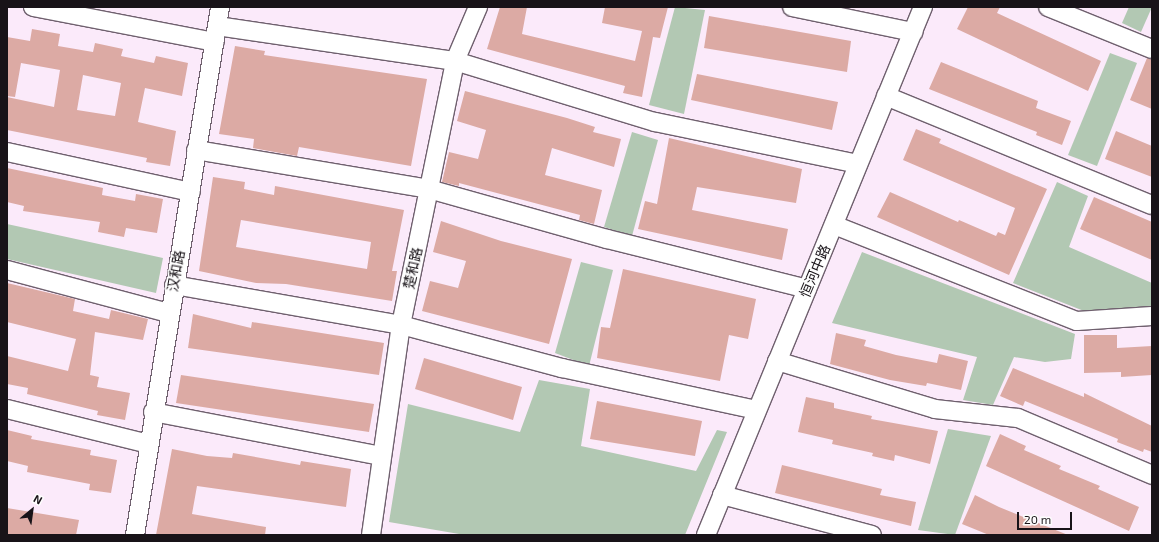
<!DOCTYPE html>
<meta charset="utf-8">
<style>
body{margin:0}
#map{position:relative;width:1159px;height:542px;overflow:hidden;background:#fbeafa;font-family:"Exo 2","Noto Sans SC",sans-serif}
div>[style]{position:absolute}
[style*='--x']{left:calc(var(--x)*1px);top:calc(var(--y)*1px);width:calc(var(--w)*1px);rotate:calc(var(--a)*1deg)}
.green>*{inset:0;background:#b2c8b3}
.building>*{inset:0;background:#dcaaa4}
.roads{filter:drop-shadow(1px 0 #6f606e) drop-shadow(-1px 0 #6f606e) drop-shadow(0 1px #6f606e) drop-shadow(0 -1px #6f606e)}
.minor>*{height:18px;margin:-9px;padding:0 9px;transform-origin:9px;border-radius:9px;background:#fff}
span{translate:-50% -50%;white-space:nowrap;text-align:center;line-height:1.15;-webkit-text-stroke:3px #fdfdfd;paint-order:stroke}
.street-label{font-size:14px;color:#181318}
.frame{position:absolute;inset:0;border:8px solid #181318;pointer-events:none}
.north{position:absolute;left:12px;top:490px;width:40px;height:40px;-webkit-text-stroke:3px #fdfdfd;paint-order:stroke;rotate:29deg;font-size:11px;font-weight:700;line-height:16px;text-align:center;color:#181318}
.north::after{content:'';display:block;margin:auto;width:14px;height:18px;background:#181318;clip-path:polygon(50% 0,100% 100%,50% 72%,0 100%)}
.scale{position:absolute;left:1017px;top:512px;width:55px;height:18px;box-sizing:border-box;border:2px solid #181318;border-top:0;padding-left:5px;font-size:12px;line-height:14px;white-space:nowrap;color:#181318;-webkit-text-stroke:3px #fdfdfd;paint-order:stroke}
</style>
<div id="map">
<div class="green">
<i style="clip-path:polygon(675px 7px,705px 10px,684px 114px,649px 105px)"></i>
<i style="clip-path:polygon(1129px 7px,1152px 7px,1141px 32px,1122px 23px)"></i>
<i style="clip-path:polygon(1110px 53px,1137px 63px,1097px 166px,1068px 155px)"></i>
<i style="clip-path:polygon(632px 132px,658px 140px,632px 236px,604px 227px)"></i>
<i style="clip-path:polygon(1057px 182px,1088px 196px,1069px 247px,1152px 283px,1152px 308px,1084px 311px,1013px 283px)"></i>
<i style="clip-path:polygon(7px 224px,163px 258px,156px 293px,7px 259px)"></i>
<i style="clip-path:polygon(862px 252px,1075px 334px,1071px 359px,1045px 362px,1014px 357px,993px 405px,963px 400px,977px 357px,832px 323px)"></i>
<i style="clip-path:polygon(581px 262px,613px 270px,589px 366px,555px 353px)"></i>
<i style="clip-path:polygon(539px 380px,590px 389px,581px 446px,696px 471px,717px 430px,727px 432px,685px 535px,465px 535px,389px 522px,408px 404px,520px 432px)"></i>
<i style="clip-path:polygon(948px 429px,991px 436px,955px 535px,918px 530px)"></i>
</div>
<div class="building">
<i style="clip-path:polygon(500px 7px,527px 7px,522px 34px,635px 61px,642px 31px,602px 23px,605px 7px,668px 7px,660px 38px,653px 37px,642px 97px,623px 93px,625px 86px,487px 49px)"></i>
<i style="clip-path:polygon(968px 7px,1000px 7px,997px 13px,1101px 61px,1088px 91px,957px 29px)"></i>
<i style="clip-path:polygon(709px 16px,851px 41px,847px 72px,704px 48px)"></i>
<i style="clip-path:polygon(evenodd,32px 29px,60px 34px,58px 46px,93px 52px,95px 43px,123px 49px,121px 56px,154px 63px,156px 56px,188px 63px,182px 96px,145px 88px,138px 122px,176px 131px,170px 166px,146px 162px,147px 158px,7px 130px,7px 97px,54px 107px,60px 70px,21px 63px,15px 97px,7px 96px,7px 37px,30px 41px,32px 29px,83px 75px,121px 83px,115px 116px,77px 110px,83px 75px)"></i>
<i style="clip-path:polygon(235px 46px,265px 51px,264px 55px,427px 79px,411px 166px,299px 147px,297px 156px,253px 148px,254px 139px,219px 134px)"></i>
<i style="clip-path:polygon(1147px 58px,1152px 59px,1152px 109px,1130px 100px)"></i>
<i style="clip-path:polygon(941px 62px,1038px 101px,1036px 108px,1071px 121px,1062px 145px,1036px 135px,1037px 132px,929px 89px)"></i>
<i style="clip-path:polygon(697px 74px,838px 102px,832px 130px,691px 100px)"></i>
<i style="clip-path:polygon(465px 91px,567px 118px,595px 127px,593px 132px,621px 139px,614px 167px,552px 148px,545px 175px,602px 190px,594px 224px,579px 220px,580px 215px,459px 183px,459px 186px,442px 182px,449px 152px,478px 159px,486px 130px,457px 121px)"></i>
<i style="clip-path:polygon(916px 129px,941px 139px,939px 143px,1047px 189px,1009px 275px,877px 217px,890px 192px,958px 222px,959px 220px,996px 236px,998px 232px,1005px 235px,1015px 208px,903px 160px)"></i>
<i style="clip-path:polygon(1116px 131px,1152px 146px,1152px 177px,1105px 159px)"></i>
<i style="clip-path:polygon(669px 138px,802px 169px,796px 203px,697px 187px,692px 210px,788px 229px,782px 260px,638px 229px,645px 201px,657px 204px)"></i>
<i style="clip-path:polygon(7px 168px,103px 188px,102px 195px,135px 201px,136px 194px,163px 199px,157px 233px,126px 228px,124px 237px,98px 232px,100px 222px,23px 211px,24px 206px,7px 202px)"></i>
<i style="clip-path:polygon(evenodd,213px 177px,245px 182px,244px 189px,274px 195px,275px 186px,404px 210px,392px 271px,397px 271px,392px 301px,286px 284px,256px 283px,199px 271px,213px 177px,241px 220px,371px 242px,367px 269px,236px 247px,241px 220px)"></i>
<i style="clip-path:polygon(1094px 197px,1152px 222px,1152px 260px,1080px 229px)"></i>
<i style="clip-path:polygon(441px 221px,501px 241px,572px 259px,549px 344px,422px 311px,430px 281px,458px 288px,466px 261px,433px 252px)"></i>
<i style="clip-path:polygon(623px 269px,756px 299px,748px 339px,729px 335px,720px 381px,597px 358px,601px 327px,610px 328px)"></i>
<i style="clip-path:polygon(7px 283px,75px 299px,73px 311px,109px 319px,111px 310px,148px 319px,143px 340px,95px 332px,90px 375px,99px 377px,97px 387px,130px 393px,125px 420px,97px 415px,98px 411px,27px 394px,28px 388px,7px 384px,7px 356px,68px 371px,76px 339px,7px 322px)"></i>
<i style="clip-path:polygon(193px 314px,251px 328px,252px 322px,384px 343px,379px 375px,188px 348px)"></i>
<i style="clip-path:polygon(836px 333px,866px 340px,864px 346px,896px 355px,937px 363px,939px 354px,968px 361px,961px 390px,927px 383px,926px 386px,890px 380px,830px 364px)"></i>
<i style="clip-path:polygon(1084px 335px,1117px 335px,1117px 348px,1152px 346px,1152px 375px,1121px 377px,1121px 372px,1084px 373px)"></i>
<i style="clip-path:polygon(424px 358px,522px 387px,513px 420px,415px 389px)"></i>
<i style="clip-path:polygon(1013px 368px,1084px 397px,1084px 393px,1152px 426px,1152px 452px,1144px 449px,1143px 452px,1117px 442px,1118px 439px,1025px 401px,1023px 406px,1000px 396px)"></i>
<i style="clip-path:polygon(181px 375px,374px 404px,369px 432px,176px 403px)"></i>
<i style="clip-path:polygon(806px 397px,834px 403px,834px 408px,872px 416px,871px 419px,938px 431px,930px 464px,895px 455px,894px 461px,872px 456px,873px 453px,832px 444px,833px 440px,798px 432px)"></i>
<i style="clip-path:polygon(597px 401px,702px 421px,695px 456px,590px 439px)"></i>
<i style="clip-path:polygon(7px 430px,32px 436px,31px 439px,91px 450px,90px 455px,117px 460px,111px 493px,89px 490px,90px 484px,27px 472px,28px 466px,7px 461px)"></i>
<i style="clip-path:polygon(1000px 434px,1026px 446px,1024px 450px,1061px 466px,1059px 469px,1100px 486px,1098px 489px,1139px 507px,1129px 531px,986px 466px)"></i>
<i style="clip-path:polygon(172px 449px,207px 456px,232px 458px,233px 453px,300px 465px,301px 461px,351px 469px,346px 507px,197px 486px,192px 514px,266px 527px,265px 535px,156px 535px)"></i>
<i style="clip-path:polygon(782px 465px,882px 489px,880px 495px,916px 502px,911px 526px,775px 493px)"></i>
<i style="clip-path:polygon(975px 495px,999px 507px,1068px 535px,989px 535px,962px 524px)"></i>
<i style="clip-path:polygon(7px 508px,79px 520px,76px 535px,7px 535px)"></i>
</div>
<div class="roads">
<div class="minor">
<i style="--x:33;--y:7;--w:185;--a:10.9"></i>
<i style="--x:792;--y:7;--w:124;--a:11.7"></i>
<i style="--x:1048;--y:7;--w:112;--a:22"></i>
<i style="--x:217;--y:26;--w:241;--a:8.4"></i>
<i style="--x:455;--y:61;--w:209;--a:17"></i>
<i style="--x:655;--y:122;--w:207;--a:11.7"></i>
<i style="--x:886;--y:96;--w:287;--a:22.3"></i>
<i style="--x:196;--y:150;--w:236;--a:9.5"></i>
<i style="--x:429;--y:189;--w:185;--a:15.7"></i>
<i style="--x:607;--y:239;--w:206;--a:14"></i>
<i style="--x:7;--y:152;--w:188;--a:12.3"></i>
<i style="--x:834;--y:225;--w:261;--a:21.6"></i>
<i style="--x:1077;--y:321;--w:75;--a:-3.8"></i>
<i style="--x:7;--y:270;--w:168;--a:14.9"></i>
<i style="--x:174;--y:285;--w:230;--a:10"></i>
<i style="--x:401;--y:325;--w:167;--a:15"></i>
<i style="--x:562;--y:368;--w:199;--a:12.2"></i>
<i style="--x:777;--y:361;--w:165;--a:16.9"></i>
<i style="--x:935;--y:409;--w:83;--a:6.2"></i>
<i style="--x:1018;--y:418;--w:146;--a:23"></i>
<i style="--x:7;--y:409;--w:145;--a:13.9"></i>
<i style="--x:153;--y:412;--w:233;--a:10.9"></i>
<i style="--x:722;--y:495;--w:155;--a:14.9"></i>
<i style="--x:135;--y:535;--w:535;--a:-80.85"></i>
<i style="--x:371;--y:535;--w:212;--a:-81.9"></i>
<i style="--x:401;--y:325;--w:269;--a:-78.4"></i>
<i style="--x:455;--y:61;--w:59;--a:-66.9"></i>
<i style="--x:706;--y:535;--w:571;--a:-67.66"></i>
</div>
</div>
<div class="street-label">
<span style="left:413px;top:268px;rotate:-78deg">楚和路</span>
<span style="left:176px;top:271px;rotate:-80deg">汉和路</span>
<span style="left:815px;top:271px;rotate:-67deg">恒河中路</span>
</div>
<div class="frame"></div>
<div class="north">N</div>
<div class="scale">20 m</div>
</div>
